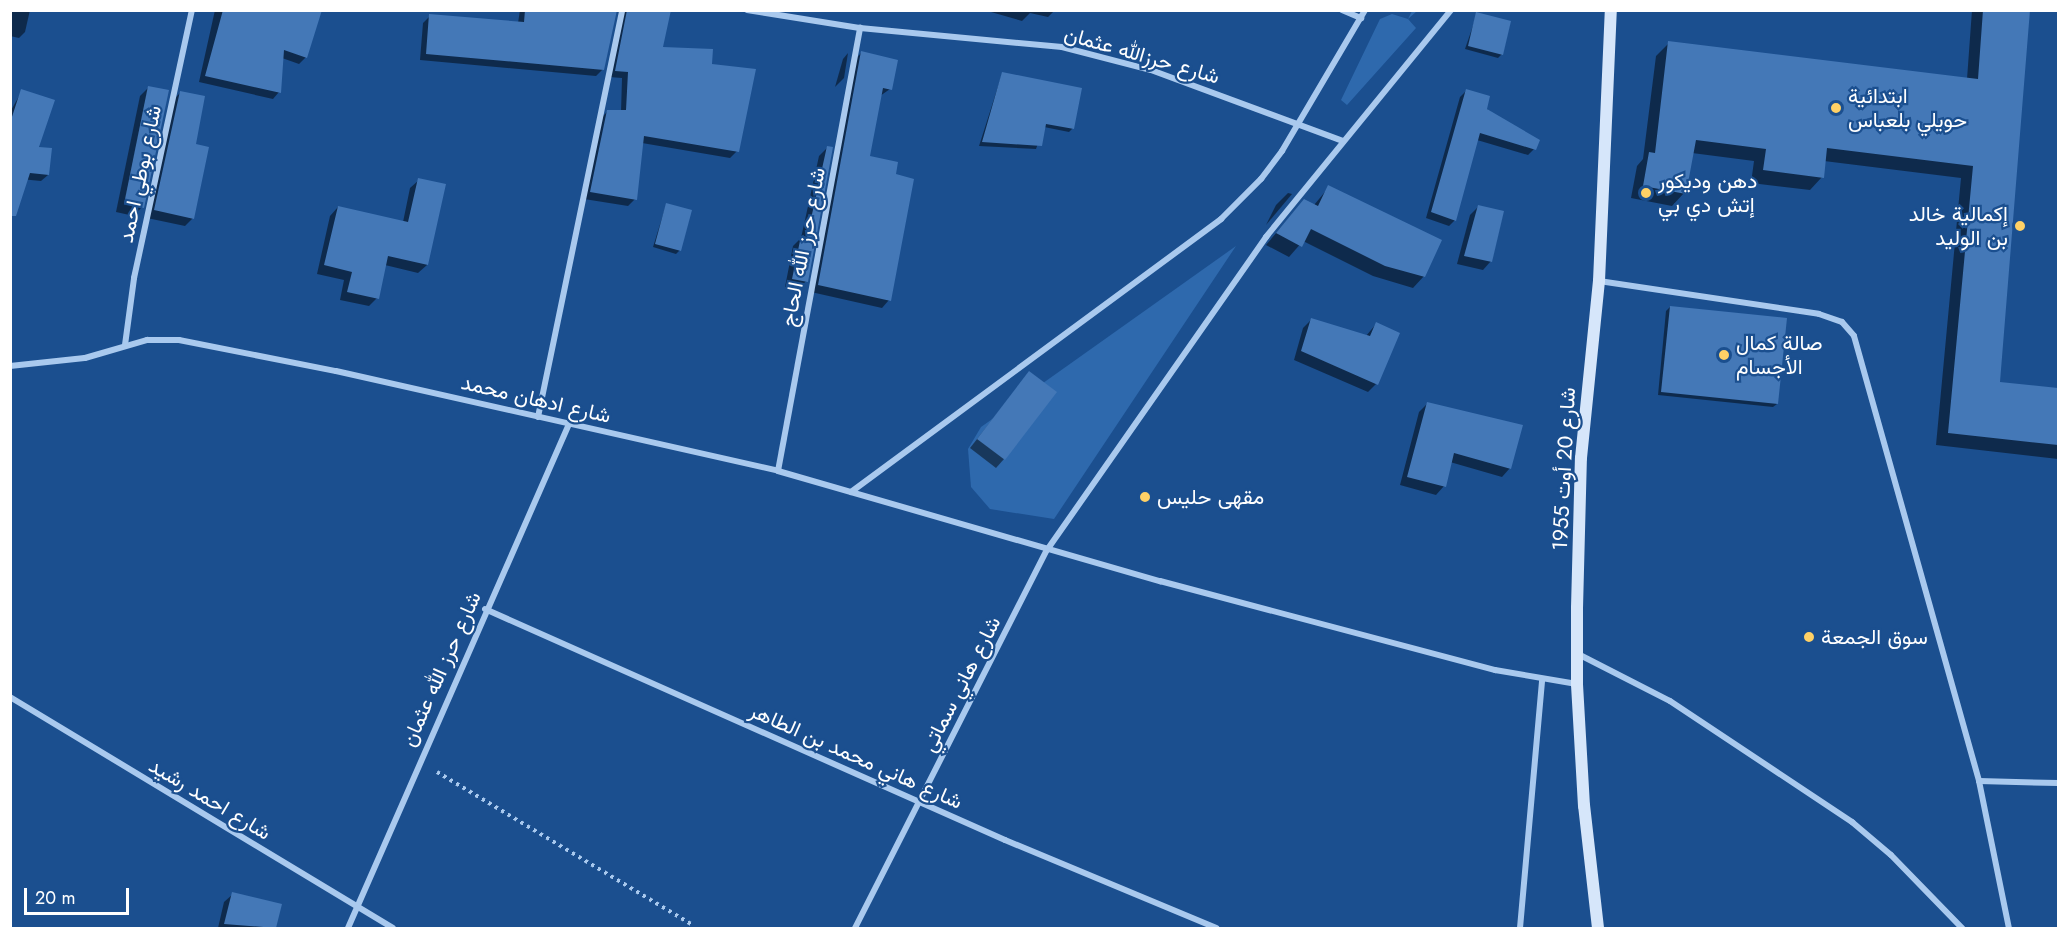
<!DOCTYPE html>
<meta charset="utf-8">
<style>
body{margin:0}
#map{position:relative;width:2069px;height:939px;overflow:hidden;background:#1b4f8f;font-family:Jost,Vazirmatn,sans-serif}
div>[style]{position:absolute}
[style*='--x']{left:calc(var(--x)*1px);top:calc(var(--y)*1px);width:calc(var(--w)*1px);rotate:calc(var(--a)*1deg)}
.green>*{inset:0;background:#2e69ad}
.shadow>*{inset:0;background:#0007}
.building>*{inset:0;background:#4478b7}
.path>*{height:4px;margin-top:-2px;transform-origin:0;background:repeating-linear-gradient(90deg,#a9c9ee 0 3px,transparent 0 7.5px)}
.minor>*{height:6px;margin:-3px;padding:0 3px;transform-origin:3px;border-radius:3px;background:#a9c9ee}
.secondary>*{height:12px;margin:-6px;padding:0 6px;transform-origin:6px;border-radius:6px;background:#d6e6fa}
.dots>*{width:16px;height:16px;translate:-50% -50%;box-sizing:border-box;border:3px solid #1b4f8f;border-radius:50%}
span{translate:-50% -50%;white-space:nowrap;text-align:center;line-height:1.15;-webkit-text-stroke:4.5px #1b4f8f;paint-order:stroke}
.street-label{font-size:21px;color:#fff}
.poi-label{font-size:21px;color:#fff}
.left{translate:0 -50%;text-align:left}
.right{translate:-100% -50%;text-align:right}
.frame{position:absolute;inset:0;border:12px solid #fff;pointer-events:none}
.scale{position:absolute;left:24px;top:888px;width:105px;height:27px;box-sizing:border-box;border:3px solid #fff;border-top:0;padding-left:8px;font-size:18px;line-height:21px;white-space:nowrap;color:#fff;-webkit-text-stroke:4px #1b4f8f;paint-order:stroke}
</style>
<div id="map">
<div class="green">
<i style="clip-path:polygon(1412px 11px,1417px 11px,1408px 19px,1416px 28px,1347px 105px,1341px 100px,1380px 19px,1392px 14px,1408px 19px)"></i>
<i style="clip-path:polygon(1236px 246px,1054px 519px,990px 509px,971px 487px,968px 449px,981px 427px)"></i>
</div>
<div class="shadow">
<i style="clip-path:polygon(10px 10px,30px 10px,25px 32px,19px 38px,10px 36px)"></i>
<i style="clip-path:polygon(215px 10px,320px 10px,306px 57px,299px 64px,282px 58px,279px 92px,273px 99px,199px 82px)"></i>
<i style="clip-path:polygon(520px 10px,670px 10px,662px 48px,711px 66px,737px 151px,730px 158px,642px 143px,635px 199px,628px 206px,584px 199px,600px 119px,607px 112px,621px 112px,622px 78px,609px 77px,619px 11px,614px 13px,603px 69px,596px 76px,420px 60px,423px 23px,430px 16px,518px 23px)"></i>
<i style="clip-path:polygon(984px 10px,1055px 10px,1048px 17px,1030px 13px,1022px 21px)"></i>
<i style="clip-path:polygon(1972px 10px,2028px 10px,1999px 383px,2058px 390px,2058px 459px,1936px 445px,1961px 178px,1824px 161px,1822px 177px,1810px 190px,1751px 183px,1754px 161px,1692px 153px,1684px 193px,1672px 206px,1631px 198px,1637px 166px,1643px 159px,1656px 56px,1669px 43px,1967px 79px)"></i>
<i style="clip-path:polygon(1477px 14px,1502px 54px,1498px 58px,1465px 49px)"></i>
<i style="clip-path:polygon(848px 53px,844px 78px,835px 87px,843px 59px)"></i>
<i style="clip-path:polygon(861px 53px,890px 89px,880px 96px,869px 157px,889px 300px,882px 308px,811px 292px,854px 61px)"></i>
<i style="clip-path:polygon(1002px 74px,1073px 128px,1069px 132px,1044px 127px,1036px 149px,979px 146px)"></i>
<i style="clip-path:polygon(149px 87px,142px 207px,134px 216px,116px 212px,140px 96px)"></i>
<i style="clip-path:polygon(22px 91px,48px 175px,41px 181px,10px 178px,10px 112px)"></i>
<i style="clip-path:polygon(1466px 91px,1534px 149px,1528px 155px,1477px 140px,1455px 220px,1449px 226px,1426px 218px,1460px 97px)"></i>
<i style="clip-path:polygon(180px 93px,194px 145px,193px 218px,185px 226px,147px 218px,172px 101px)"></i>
<i style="clip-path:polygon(827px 148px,806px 281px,798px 290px,785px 287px,793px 246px,801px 238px,819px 156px)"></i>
<i style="clip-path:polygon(419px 180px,427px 265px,418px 273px,385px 265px,377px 298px,369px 306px,340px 300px,344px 280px,317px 274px,330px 216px,338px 207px,403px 222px,410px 188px)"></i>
<i style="clip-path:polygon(1329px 187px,1424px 276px,1413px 288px,1373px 276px,1303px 241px,1289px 257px,1266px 245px,1304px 200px,1314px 205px)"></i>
<i style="clip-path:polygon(1288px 193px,1292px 194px,1266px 225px,1276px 205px)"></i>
<i style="clip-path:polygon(666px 205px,680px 250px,676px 254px,653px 247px)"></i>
<i style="clip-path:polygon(1478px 207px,1491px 261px,1483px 270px,1457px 264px,1470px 215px)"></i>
<i style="clip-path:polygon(1670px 307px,1777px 404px,1773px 407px,1658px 395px,1666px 311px)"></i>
<i style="clip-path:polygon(1311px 320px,1366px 336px,1376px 324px,1376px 384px,1368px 392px,1294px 360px,1303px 328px)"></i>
<i style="clip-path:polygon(1029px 373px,1004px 459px,996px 468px,970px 448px)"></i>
<i style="clip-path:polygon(1427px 404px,1510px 468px,1502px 477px,1450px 462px,1444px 486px,1436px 495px,1400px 485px,1419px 412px)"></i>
<i style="clip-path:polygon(233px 894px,280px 905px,274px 928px,218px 928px,224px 902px)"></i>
</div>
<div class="building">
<i style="clip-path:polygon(223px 10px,322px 10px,307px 58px,284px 50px,281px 93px,205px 76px)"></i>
<i style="clip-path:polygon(525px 10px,617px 10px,604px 70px,426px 54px,429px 14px,524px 22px)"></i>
<i style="clip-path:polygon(627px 10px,671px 10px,663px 47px,713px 49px,712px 64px,756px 69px,739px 152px,644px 136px,637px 200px,590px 192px,607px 110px,626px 110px,628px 72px,615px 71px)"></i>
<i style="clip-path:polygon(1983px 10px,2030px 10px,2000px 382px,2058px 388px,2058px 445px,1948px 433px,1973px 166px,1827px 148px,1824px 178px,1763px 170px,1766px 149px,1696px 140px,1686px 194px,1643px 186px,1649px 152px,1655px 153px,1668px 41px,1978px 79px)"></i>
<i style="clip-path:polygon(1476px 12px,1511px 21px,1503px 55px,1468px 46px)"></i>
<i style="clip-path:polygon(861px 51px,898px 60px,892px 90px,883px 88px,870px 156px,898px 162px,896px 174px,914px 179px,891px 301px,818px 285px)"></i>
<i style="clip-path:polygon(1002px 72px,1082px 88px,1074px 129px,1046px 124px,1042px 146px,982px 142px)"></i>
<i style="clip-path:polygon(148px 86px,169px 90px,144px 208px,124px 204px)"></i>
<i style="clip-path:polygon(21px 89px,55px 100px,39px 147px,52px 148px,49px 175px,30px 173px,16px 216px,10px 216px,10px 123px)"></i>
<i style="clip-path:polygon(1466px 89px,1490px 96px,1487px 109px,1540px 140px,1536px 150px,1480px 133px,1456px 221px,1431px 212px)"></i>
<i style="clip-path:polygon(180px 91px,205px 96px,196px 144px,209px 147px,194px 219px,154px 210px)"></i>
<i style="clip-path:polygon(827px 146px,833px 147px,808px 282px,792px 279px,801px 236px,807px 237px)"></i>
<i style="clip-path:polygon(418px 178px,446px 184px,428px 265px,388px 256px,379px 299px,347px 292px,352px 272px,324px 265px,338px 206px,408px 222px)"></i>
<i style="clip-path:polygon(1328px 185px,1442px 240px,1425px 277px,1385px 266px,1311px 229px,1302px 247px,1276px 233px,1304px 199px,1318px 206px)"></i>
<i style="clip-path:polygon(666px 203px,692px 210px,681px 251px,655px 244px)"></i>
<i style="clip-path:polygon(1478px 205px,1504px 211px,1492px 262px,1464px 256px)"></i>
<i style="clip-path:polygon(1670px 306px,1787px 318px,1778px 404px,1661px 392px)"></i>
<i style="clip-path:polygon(1311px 318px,1370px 336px,1376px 322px,1400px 333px,1378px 385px,1301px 351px)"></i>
<i style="clip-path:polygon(1029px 371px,1057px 392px,1005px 460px,977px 439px)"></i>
<i style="clip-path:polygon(1427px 402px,1523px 425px,1511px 469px,1454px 453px,1446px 487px,1407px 477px)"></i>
<i style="clip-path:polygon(232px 892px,282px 904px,276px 928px,224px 924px)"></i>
</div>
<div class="path">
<i style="--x:437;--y:772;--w:296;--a:30.9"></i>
</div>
<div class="minor">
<i style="--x:747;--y:10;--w:114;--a:9.1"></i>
<i style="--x:860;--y:28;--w:203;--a:5.4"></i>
<i style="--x:1062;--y:47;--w:92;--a:14.5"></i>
<i style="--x:1151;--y:70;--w:205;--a:20.3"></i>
<i style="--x:1342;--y:10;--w:21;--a:23"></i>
<i style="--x:1599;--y:281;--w:222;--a:8.5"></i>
<i style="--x:1819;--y:314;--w:24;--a:19"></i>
<i style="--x:1842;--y:322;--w:18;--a:49"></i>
<i style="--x:1854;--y:336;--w:462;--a:74.3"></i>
<i style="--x:1979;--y:781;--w:79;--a:1.5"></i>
<i style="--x:125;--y:345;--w:68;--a:-82.3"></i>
<i style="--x:134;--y:278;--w:274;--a:-77.8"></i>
<i style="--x:10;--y:366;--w:75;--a:-6.1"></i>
<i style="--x:85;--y:358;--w:65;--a:-16.2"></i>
<i style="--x:147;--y:340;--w:32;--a:0"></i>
<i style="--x:179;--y:340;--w:160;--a:11.2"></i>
<i style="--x:336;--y:371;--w:453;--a:12.7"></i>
<i style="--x:778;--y:471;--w:398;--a:16.1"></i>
<i style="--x:1160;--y:581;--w:347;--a:14.9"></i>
<i style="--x:1495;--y:670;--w:83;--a:9.7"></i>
<i style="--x:538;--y:417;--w:416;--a:-78.3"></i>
<i style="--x:778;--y:471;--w:451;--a:-79.5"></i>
<i style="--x:851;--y:492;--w:460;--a:-36.4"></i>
<i style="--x:1221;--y:219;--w:57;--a:-45"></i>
<i style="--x:1261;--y:179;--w:35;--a:-53"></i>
<i style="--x:1282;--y:151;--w:164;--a:-59.5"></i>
<i style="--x:485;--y:609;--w:569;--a:23.95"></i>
<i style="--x:1005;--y:840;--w:229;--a:22.6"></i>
<i style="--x:1578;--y:654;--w:103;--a:27.1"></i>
<i style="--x:1670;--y:701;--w:219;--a:33.6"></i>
<i style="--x:1852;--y:822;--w:51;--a:40.2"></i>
<i style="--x:1891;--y:855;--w:102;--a:45.8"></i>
<i style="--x:10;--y:697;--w:447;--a:31.1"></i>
<i style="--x:1979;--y:781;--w:150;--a:78.5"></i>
<i style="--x:348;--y:928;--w:550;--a:-66.32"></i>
<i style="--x:855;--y:928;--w:424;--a:-63.1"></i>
<i style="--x:1047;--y:550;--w:382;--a:-55"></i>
<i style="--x:1266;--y:237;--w:293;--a:-50.8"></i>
<i style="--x:1520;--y:928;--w:248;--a:-84.9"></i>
</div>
<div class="secondary">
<i style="--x:1598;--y:928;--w:123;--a:-96.5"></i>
<i style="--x:1584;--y:806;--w:122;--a:-93.3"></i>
<i style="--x:1577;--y:684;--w:76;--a:-90"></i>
<i style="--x:1577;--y:608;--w:150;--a:-88.5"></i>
<i style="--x:1581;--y:458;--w:178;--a:-84.2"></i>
<i style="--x:1599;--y:281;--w:271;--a:-87.5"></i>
</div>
<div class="dots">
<i style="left:1836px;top:108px;background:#ffd166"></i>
<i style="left:1646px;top:193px;background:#ffd166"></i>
<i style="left:2020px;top:226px;background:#ffd166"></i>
<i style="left:1724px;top:355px;background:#ffd166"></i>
<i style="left:1145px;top:497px;background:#ffd166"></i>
<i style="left:1809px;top:637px;background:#ffd166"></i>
</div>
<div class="street-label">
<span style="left:1142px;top:55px;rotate:16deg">شارع حرزالله عثمان</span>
<span style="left:140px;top:174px;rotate:-78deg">شارع بوطي احمد</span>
<span style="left:803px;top:247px;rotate:-79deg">شارع حرز الله الحاج</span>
<span style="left:536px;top:399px;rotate:13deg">شارع ادهان محمد</span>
<span style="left:1564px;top:469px;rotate:-87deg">شارع 20 أوت 1955</span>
<span style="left:441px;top:669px;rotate:-66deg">شارع حرز الله عثمان</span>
<span style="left:961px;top:684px;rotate:-63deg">شارع هاني سماتي</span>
<span style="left:856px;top:756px;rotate:24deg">شارع هاني محمد بن الطاهر</span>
<span style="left:210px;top:799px;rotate:31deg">شارع احمد رشيد</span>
</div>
<div class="poi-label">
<span class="left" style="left:1848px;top:108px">ابتدائية<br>حويلي بلعباس</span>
<span class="left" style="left:1658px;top:193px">دهن وديكور<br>إتش دي بي</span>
<span class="right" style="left:2008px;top:226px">إكمالية خالد<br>بن الوليد</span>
<span class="left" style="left:1736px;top:355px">صالة كمال<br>الأجسام</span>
<span class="left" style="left:1157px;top:497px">مقهى حليس</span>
<span class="left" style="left:1821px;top:637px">سوق الجمعة</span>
</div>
<div class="frame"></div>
<div class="scale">20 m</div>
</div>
